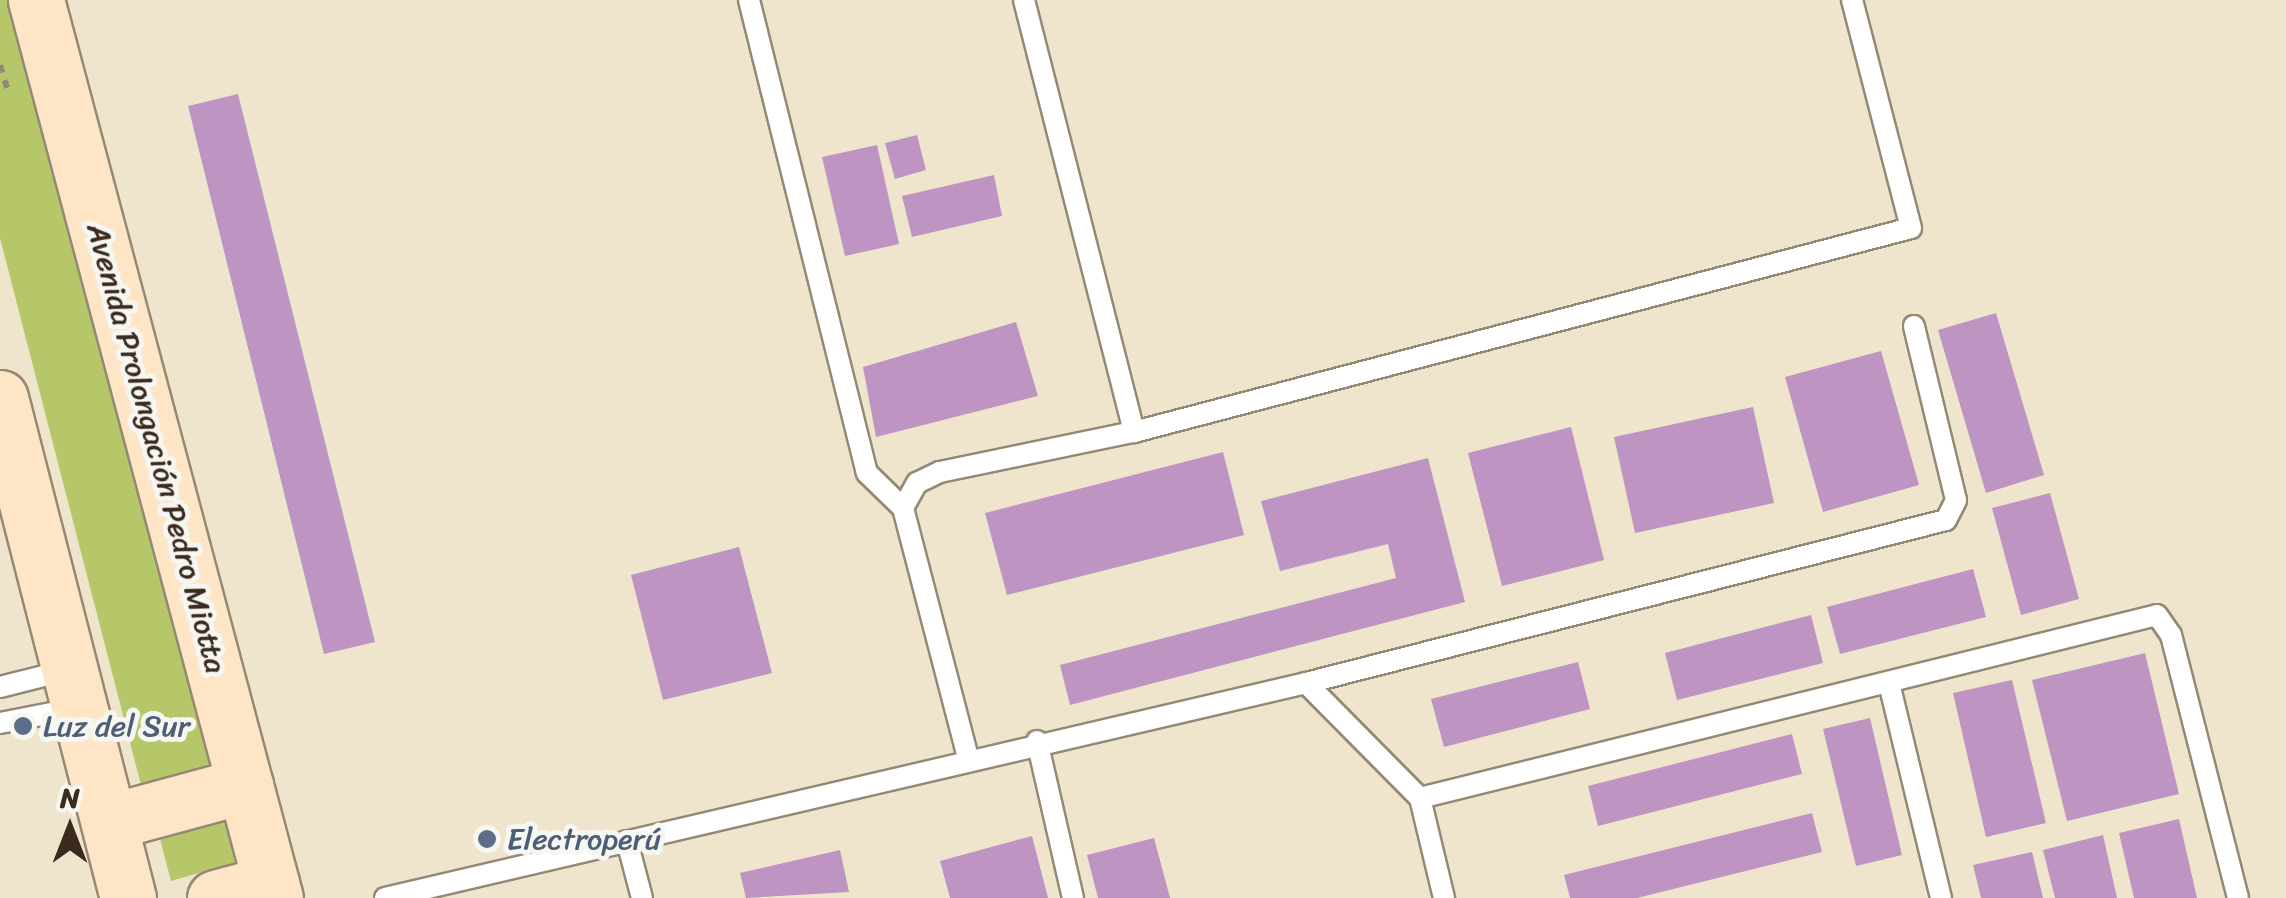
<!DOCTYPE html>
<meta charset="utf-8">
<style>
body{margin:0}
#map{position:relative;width:2286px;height:898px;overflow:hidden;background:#efe5cc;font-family:Sriracha,sans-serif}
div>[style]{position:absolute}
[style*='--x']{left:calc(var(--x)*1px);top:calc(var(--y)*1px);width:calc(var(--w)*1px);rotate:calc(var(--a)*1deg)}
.green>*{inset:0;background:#b6c76a}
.building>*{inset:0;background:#be94c3}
.path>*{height:6px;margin-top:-3px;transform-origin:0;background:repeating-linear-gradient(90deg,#958875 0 8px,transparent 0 16px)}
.roads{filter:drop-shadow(2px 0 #958875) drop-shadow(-2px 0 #958875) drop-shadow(0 2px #958875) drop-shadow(0 -2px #958875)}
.service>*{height:20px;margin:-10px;padding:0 10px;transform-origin:10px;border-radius:10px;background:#fff}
.secondary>*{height:55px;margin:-27.5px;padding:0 27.5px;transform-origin:27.5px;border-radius:27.5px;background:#fde5c5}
.dots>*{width:28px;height:28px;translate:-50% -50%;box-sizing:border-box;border:5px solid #f6f6f2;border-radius:50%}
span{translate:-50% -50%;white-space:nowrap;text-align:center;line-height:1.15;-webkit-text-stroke:10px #f6f6f2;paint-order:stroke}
.street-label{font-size:30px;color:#3b2a1e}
.service-label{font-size:30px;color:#4e5e75}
.left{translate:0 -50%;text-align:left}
.north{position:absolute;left:20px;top:778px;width:100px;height:100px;-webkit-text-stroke:8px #f6f6f2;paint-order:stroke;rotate:0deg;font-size:28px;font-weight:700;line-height:40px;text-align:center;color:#3b2a1e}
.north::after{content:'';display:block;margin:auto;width:35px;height:45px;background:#3b2a1e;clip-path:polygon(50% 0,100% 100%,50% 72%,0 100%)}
</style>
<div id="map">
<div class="green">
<i style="clip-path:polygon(0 0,15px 0,212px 765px,141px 785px,0 238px)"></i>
<i style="clip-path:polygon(224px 817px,237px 862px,171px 881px,159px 835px)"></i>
</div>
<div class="building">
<i style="clip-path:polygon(238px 94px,375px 642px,324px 654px,188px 106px)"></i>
<i style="clip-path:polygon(917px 135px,926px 170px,895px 179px,885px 143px)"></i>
<i style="clip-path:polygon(877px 145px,899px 244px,845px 256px,822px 157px)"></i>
<i style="clip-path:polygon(994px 175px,1002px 216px,912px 237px,902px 196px)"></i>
<i style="clip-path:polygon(1996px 313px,2044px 475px,1986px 493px,1938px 330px)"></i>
<i style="clip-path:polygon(1016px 322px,1038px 396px,876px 437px,863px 367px)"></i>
<i style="clip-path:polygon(1881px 351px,1919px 485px,1823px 512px,1785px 377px)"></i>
<i style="clip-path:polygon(1753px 407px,1774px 503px,1635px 533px,1614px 437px)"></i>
<i style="clip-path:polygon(1571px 427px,1604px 560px,1502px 586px,1468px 453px)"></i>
<i style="clip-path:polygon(1223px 452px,1244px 535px,1007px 595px,985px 513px)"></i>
<i style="clip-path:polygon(1428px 458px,1465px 602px,1070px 705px,1060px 665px,1396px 578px,1388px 544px,1280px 571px,1261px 501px)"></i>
<i style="clip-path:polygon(2050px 493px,2079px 599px,2021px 615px,1992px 508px)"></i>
<i style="clip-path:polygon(739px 547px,772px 673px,663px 700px,631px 575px)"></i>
<i style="clip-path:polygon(1973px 569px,1986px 617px,1840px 654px,1827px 607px)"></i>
<i style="clip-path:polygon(1811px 615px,1823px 663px,1677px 700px,1665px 653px)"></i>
<i style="clip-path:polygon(2145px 653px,2179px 794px,2067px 821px,2032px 680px)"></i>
<i style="clip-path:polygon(1578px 662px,1590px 709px,1444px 747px,1431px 699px)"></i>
<i style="clip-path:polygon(2012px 680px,2046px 823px,1986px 837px,1953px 693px)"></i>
<i style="clip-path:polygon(1870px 718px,1902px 855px,1856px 866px,1823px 729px)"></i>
<i style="clip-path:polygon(1792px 734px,1802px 774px,1598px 826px,1588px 786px)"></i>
<i style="clip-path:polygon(1812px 813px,1822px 852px,1637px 898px,1570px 898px,1564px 875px)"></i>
<i style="clip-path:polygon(2179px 819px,2197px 898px,2134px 898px,2119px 833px)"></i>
<i style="clip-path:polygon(2103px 835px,2117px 898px,2055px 898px,2043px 850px)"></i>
<i style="clip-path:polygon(1032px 836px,1048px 898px,950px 898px,940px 861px)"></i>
<i style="clip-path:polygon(1154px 838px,1170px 898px,1098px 898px,1087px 855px)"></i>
<i style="clip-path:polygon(840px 850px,849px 892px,746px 898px,740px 873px)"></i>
<i style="clip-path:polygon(2032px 852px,2043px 898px,1981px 898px,1973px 865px)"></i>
</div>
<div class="path">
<i style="--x:0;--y:65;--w:31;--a:73"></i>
</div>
<div class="roads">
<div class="service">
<i style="--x:749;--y:0;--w:487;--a:76"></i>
<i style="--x:867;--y:473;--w:50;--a:44.2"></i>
<i style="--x:903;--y:508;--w:258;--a:75.4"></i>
<i style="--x:1024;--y:0;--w:446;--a:75.7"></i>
<i style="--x:903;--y:508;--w:29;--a:-61"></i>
<i style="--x:917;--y:483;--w:25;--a:-26"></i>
<i style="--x:940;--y:472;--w:198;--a:-11.7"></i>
<i style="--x:1134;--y:432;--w:803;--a:-14.71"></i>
<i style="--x:1911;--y:228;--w:236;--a:-104.5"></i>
<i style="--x:1306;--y:683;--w:162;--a:45.3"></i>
<i style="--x:1420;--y:798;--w:103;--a:76.5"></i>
<i style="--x:1889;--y:683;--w:221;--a:76.4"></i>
<i style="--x:0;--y:687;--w:69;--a:-14.2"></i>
<i style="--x:0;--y:723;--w:78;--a:-11"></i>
<i style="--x:1037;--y:741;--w:161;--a:77.1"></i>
<i style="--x:1420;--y:798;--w:759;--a:-13.94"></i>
<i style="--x:2157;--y:615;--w:24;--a:55"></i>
<i style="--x:2171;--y:635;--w:271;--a:75.7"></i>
<i style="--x:627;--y:841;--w:59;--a:75.3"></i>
<i style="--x:385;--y:898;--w:946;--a:-13.14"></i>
<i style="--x:1306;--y:683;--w:660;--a:-14.29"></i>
<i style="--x:1946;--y:520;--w:22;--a:-63"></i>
<i style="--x:1956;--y:500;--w:179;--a:-103.6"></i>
</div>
<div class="secondary">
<i style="--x:36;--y:0;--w:929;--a:75.1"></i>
<i style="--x:0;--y:398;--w:516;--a:75.64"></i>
<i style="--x:109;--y:822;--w:141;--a:-15.2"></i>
<i style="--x:215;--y:898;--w:58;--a:-15"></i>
</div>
</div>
<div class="dots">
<i style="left:23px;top:726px;background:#5c6f8a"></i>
<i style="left:487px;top:839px;background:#5c6f8a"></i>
</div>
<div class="street-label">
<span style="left:157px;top:448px;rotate:75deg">Avenida Prolongación Pedro Miotta</span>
</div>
<div class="service-label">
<span class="left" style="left:43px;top:726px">Luz del Sur</span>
<span class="left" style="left:507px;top:839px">Electroperú</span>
</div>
<div class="north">N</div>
</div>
